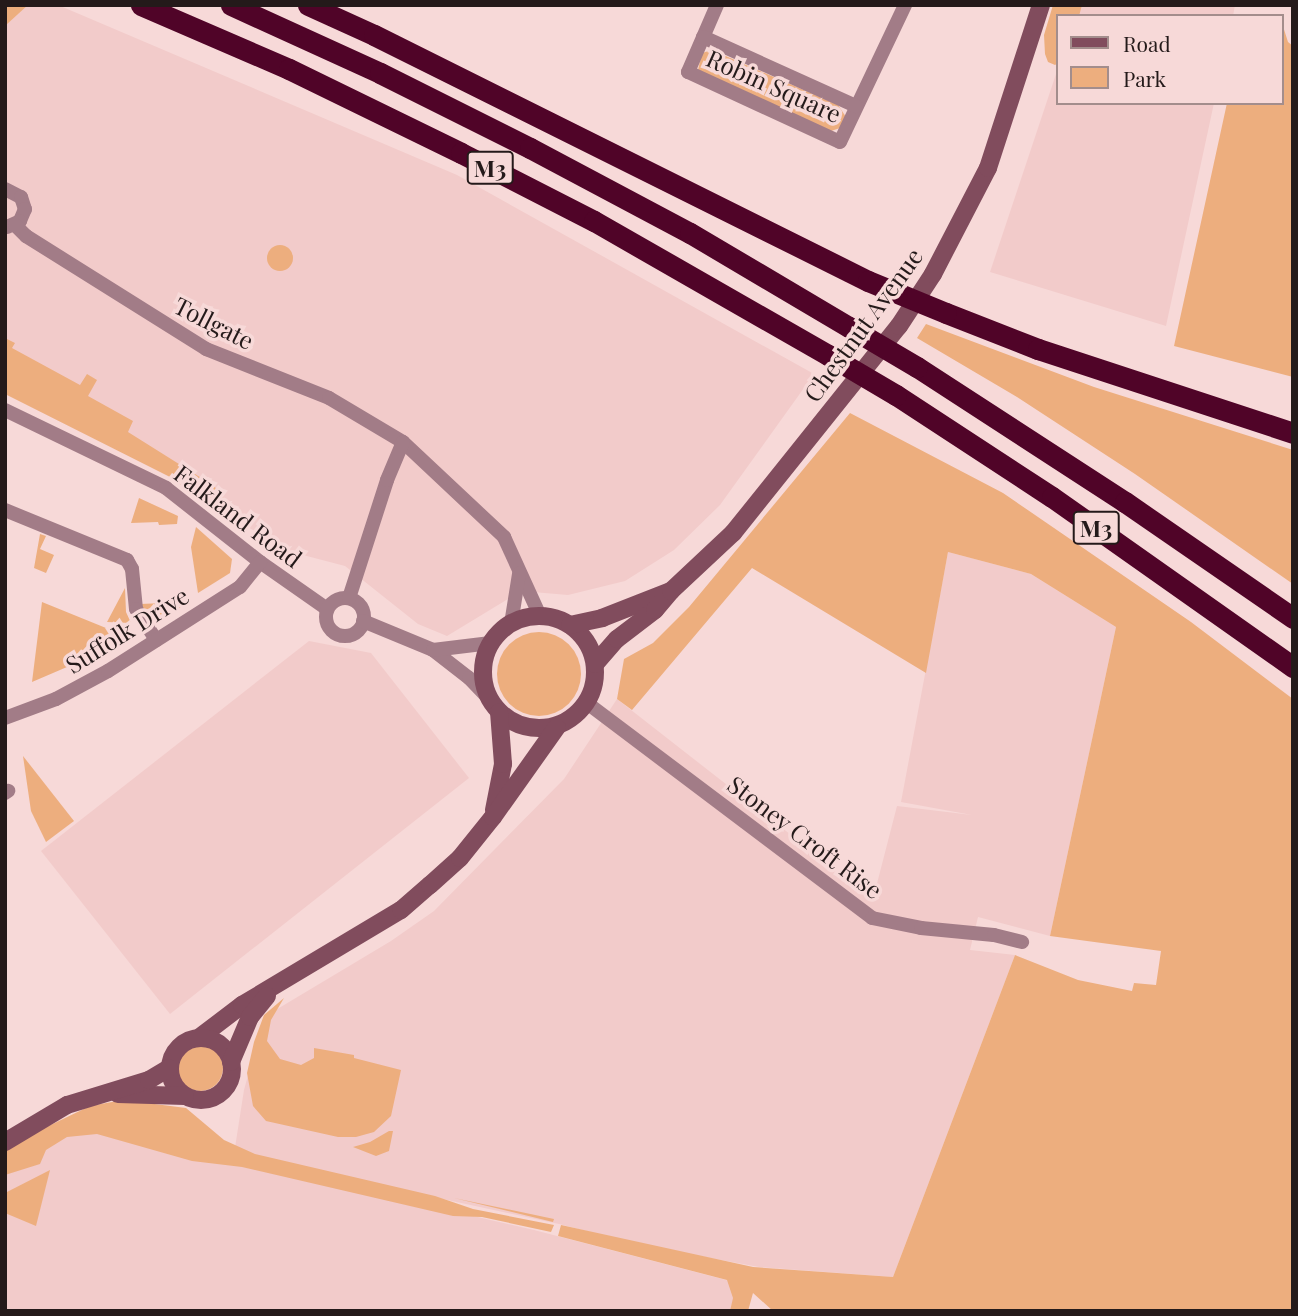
<!DOCTYPE html>
<style>
body{margin:0}
#map{position:relative;width:1298px;height:1316px;overflow:hidden;background:#f7d9d8;font-family:"Playfair Display",serif}
div>[style]{position:absolute}
[style*='--x']{left:calc(var(--x)*1px);top:calc(var(--y)*1px);width:calc(var(--w)*1px);rotate:calc(var(--a)*1deg)}
.built>*{inset:0;background:#f2cbca}
.green>*{inset:0;background:#edae7e}
.round{border-radius:50%}
.street>*{height:14px;margin:-7px;padding:0 7px;transform-origin:7px;border-radius:7px;background:#a27c87}
.street>.ring{margin:-7px;padding:0;box-sizing:content-box;background:none;border:14px solid #a27c87;border-radius:50%}
.secondary>*{height:18px;margin:-9px;padding:0 9px;transform-origin:9px;border-radius:9px;background:#814c5d}
.secondary>.ring{margin:-9px;padding:0;box-sizing:content-box;background:none;border:18px solid #814c5d;border-radius:50%}
.highway>*{height:21px;margin:-10.5px;padding:0 10.5px;transform-origin:10.5px;border-radius:10.5px;background:#500428}
.highway-bridge>*{height:21px;margin:-10.5px;padding:0 10.5px;transform-origin:10.5px;border-radius:10.5px;background:#500428}
span{translate:-50% -50%;white-space:nowrap;text-align:center;line-height:1.15;-webkit-text-stroke:7px #f7d9d8;paint-order:stroke}
.shield-label span{padding:2px 5px;background:#f7d9d8;border:2px solid;border-radius:5px;-webkit-text-stroke-width:0}
.shield-label{font-size:23px;color:#241a1a;font-weight:700}
.street-label{font-size:24px;color:#241a1a}
.frame{position:absolute;inset:0;border:7px solid #241a1a;pointer-events:none}
.legend{position:absolute;left:1056px;top:14px;width:228px;height:91px;box-sizing:border-box;background:#f7d9d8;border:2px solid #a38d8c;margin:0;padding:9px 12px;list-style:none;font-size:21px;color:#241a1a}
.legend li{display:flex;align-items:center;gap:14px;height:35px}
.legend b{width:35px;border:2px solid #a38d8c}
</style>
<div id="map">
<div class="built">
<i style="clip-path:polygon(28px 5px,58px 5px,457px 175px,814px 374px,720px 505px,674px 550px,625px 581px,568px 595px,521px 591px,447px 636px,418px 624px,345px 566px,303px 555px,301px 557px,246px 526px,176px 477px,5px 391px,5px 26px)"></i>
<i style="clip-path:polygon(1075px 5px,1235px 5px,1233px 16px,1072px 16px)"></i>
<i style="clip-path:polygon(1058px 68px,1058px 103px,1214px 103px,1166px 326px,990px 272px)"></i>
<i style="clip-path:polygon(948px 552px,1031px 574px,1116px 627px,1050px 936px,978px 917px,970px 950px,1015px 955px,893px 1277px,759px 1267px,651px 1247px,559px 1224px,234px 1154px,244px 1090px,264px 1017px,391px 941px,434px 911px,564px 779px,617px 699px,873px 899px,897px 806px,972px 815px,901px 802px)"></i>
<i style="clip-path:polygon(309px 641px,371px 653px,469px 778px,170px 1014px,41px 851px)"></i>
<i style="clip-path:polygon(106px 1131px,534px 1230px,730px 1281px,743px 1311px,5px 1311px,5px 1169px,64px 1134px)"></i>
</div>
<div class="green">
<i style="clip-path:polygon(5px 5px,28px 5px,5px 26px)"></i>
<i style="clip-path:polygon(1053px 5px,1082px 5px,1079px 16px,1058px 16px,1058px 63px,1055px 65px,1048px 62px,1045px 54px,1044px 35px)"></i>
<i style="clip-path:polygon(1282px 23px,1288px 42px,1293px 46px,1293px 377px,1174px 346px,1227px 103px,1282px 103px)"></i>
<i style="clip-path:polygon(712px 50px,838px 105px,846px 117px,840px 128px,831px 131px,698px 70px,702px 53px)"></i>
<i class="round" style="left:267px;top:245px;width:26px;height:26px"></i>
<i style="clip-path:polygon(926px 324px,1094px 387px,1293px 450px,1293px 584px,1135px 474px,1017px 397px,917px 338px)"></i>
<i style="clip-path:polygon(5px 338px,15px 343px,12px 348px,80px 385px,87px 374px,97px 380px,88px 396px,133px 421px,128px 432px,214px 486px,246px 526px,230px 523px,172px 478px,5px 394px)"></i>
<i style="clip-path:polygon(850px 413px,1003px 493px,1191px 622px,1293px 699px,1293px 1311px,773px 1311px,753px 1293px,748px 1311px,730px 1311px,733px 1298px,727px 1280px,558px 1236px,561px 1225px,753px 1267px,893px 1277px,1015px 955px,1078px 980px,1132px 991px,1134px 983px,1156px 985px,1161px 951px,1050px 936px,1116px 627px,1031px 574px,948px 552px,926px 673px,752px 568px,632px 710px,617px 699px,624px 659px,653px 643px,689px 607px)"></i>
<i style="clip-path:polygon(139px 498px,178px 516px,177px 524px,159px 525px,158px 522px,131px 523px)"></i>
<i style="clip-path:polygon(196px 527px,232px 559px,230px 573px,198px 593px,191px 547px)"></i>
<i style="clip-path:polygon(40px 534px,46px 536px,40px 549px,54px 555px,46px 573px,34px 568px)"></i>
<i style="clip-path:polygon(125px 588px,126px 612px,131px 623px,107px 622px)"></i>
<i style="clip-path:polygon(42px 602px,106px 628px,131px 630px,131px 636px,112px 640px,81px 661px,32px 682px)"></i>
<i style="clip-path:polygon(189px 602px,157px 622px,151px 622px,140px 604px)"></i>
<i class="round" style="left:497px;top:632px;width:84px;height:84px"></i>
<i style="clip-path:polygon(23px 756px,74px 821px,46px 842px,31px 811px)"></i>
<i style="clip-path:polygon(284px 998px,271px 1020px,267px 1041px,280px 1059px,301px 1065px,314px 1058px,314px 1048px,354px 1055px,354px 1058px,401px 1070px,391px 1116px,374px 1132px,356px 1137px,338px 1137px,266px 1121px,253px 1106px,247px 1073px,254px 1042px,264px 1015px)"></i>
<i class="round" style="left:177px;top:1045px;width:46px;height:46px"></i>
<i style="clip-path:polygon(123px 1100px,186px 1108px,224px 1140px,255px 1154px,435px 1196px,473px 1209px,554px 1225px,551px 1232px,482px 1217px,453px 1216px,242px 1167px,192px 1161px,97px 1134px,67px 1137px,46px 1150px,40px 1164px,5px 1175px,5px 1147px,90px 1106px)"></i>
<i style="clip-path:polygon(389px 1131px,393px 1131px,389px 1151px,376px 1156px,353px 1147px,370px 1142px)"></i>
<i style="clip-path:polygon(50px 1170px,36px 1226px,5px 1213px,5px 1193px)"></i>
<i style="clip-path:polygon(454px 1198px,554px 1219px,553px 1222px)"></i>
</div>
<div class="street">
<i style="--x:717;--y:5;--w:73;--a:113.4"></i>
<i style="--x:688;--y:72;--w:167;--a:24.7"></i>
<i style="--x:840;--y:142;--w:152;--a:-64.6"></i>
<i style="--x:703;--y:37;--w:168;--a:24.3"></i>
<i style="--x:5;--y:189;--w:18;--a:27"></i>
<i style="--x:21;--y:197;--w:13;--a:72"></i>
<i style="--x:25;--y:209;--w:13;--a:113"></i>
<i style="--x:20;--y:221;--w:14;--a:155"></i>
<i style="--x:15;--y:225;--w:16;--a:45"></i>
<i style="--x:26;--y:236;--w:213;--a:32.1"></i>
<i style="--x:206;--y:349;--w:132;--a:21.7"></i>
<i style="--x:329;--y:398;--w:86;--a:30.7"></i>
<i style="--x:403;--y:442;--w:139;--a:43.2"></i>
<i style="--x:504;--y:537;--w:87;--a:65.5"></i>
<i style="--x:5;--y:410;--w:179;--a:25.8"></i>
<i style="--x:166;--y:488;--w:120;--a:38.2"></i>
<i style="--x:260;--y:562;--w:82;--a:35"></i>
<i style="--x:5;--y:510;--w:132;--a:22.3"></i>
<i style="--x:127;--y:560;--w:10;--a:61"></i>
<i style="--x:132;--y:569;--w:40;--a:84.3"></i>
<i style="--x:136;--y:609;--w:37;--a:57"></i>
<i class="ring" style="left:326px;top:598px;width:24px;height:24px"></i>
<i style="--x:349;--y:598;--w:124;--a:-72.1"></i>
<i style="--x:387;--y:480;--w:41;--a:-67.2"></i>
<i style="--x:363;--y:621;--w:76;--a:22.5"></i>
<i style="--x:433;--y:650;--w:46;--a:37.9"></i>
<i style="--x:469;--y:678;--w:30;--a:46"></i>
<i style="--x:511;--y:624;--w:51;--a:-80.9"></i>
<i style="--x:433;--y:650;--w:58;--a:-6.9"></i>
<i style="--x:587;--y:703;--w:357;--a:37"></i>
<i style="--x:872;--y:918;--w:50;--a:11.5"></i>
<i style="--x:921;--y:928;--w:73;--a:5.5"></i>
<i style="--x:994;--y:935;--w:29;--a:14"></i>
<i style="--x:5;--y:718;--w:54;--a:-20.4"></i>
<i style="--x:56;--y:699;--w:59;--a:-28.3"></i>
<i style="--x:108;--y:671;--w:156;--a:-32.5"></i>
<i style="--x:240;--y:587;--w:32;--a:-51"></i>
<i style="--x:5;--y:793;--w:4;--a:-34"></i>
</div>
<div class="secondary">
<i class="ring" style="left:483px;top:616px;width:94px;height:94px"></i>
<i style="--x:570;--y:625;--w:33;--a:-12"></i>
<i style="--x:602;--y:618;--w:74;--a:-21.4"></i>
<i style="--x:595;--y:664;--w:33;--a:-49"></i>
<i style="--x:617;--y:639;--w:48;--a:-37.3"></i>
<i style="--x:655;--y:610;--w:25;--a:-50"></i>
<i style="--x:671;--y:591;--w:85;--a:-43.1"></i>
<i style="--x:733;--y:533;--w:265;--a:-51.3"></i>
<i style="--x:899;--y:326;--w:62;--a:-56.8"></i>
<i style="--x:933;--y:274;--w:119;--a:-62.6"></i>
<i style="--x:988;--y:168;--w:171;--a:-72"></i>
<i style="--x:494;--y:810;--w:47;--a:-78.9"></i>
<i style="--x:503;--y:764;--w:52;--a:-94.4"></i>
<i style="--x:200;--y:1037;--w:53;--a:-37.3"></i>
<i style="--x:242;--y:1005;--w:185;--a:-30.9"></i>
<i style="--x:401;--y:910;--w:38;--a:-41"></i>
<i style="--x:430;--y:885;--w:40;--a:-42"></i>
<i style="--x:460;--y:858;--w:53;--a:-51.2"></i>
<i style="--x:493;--y:817;--w:110;--a:-54.6"></i>
<i class="ring" style="left:170px;top:1038px;width:44px;height:44px"></i>
<i style="--x:231;--y:1062;--w:49;--a:-67.1"></i>
<i style="--x:250;--y:1017;--w:27;--a:-51"></i>
<i style="--x:118;--y:1094;--w:67;--a:1.7"></i>
<i style="--x:5;--y:1142;--w:72;--a:-30.8"></i>
<i style="--x:67;--y:1105;--w:86;--a:-17"></i>
<i style="--x:149;--y:1080;--w:23;--a:-31"></i>
</div>
<div class="highway">
<i style="--x:141;--y:5;--w:161;--a:23.4"></i>
<i style="--x:289;--y:69;--w:191;--a:26"></i>
<i style="--x:461;--y:153;--w:149;--a:27.1"></i>
<i style="--x:594;--y:221;--w:270;--a:29.8"></i>
<i style="--x:231;--y:5;--w:164;--a:24.5"></i>
<i style="--x:380;--y:73;--w:168;--a:26.6"></i>
<i style="--x:530;--y:148;--w:181;--a:28"></i>
<i style="--x:690;--y:233;--w:185;--a:30.6"></i>
<i style="--x:308;--y:5;--w:72;--a:24.4"></i>
<i style="--x:374;--y:35;--w:552;--a:26.47"></i>
<i style="--x:946;--y:313;--w:99;--a:21.4"></i>
<i style="--x:1038;--y:349;--w:268;--a:18.2"></i>
<i style="--x:917;--y:367;--w:248;--a:33"></i>
<i style="--x:1125;--y:502;--w:204;--a:34.6"></i>
<i style="--x:896;--y:395;--w:186;--a:33.2"></i>
<i style="--x:1052;--y:497;--w:295;--a:35.2"></i>
</div>
<div class="highway-bridge">
<i style="--x:868;--y:281;--w:84;--a:22.3"></i>
<i style="--x:849;--y:327;--w:79;--a:30.5"></i>
<i style="--x:828;--y:355;--w:79;--a:30.5"></i>
</div>
<div class="shield-label">
<span style="left:490px;top:168px">M3</span>
<span style="left:1096px;top:528px">M3</span>
</div>
<div class="street-label">
<span style="left:774px;top:86px;rotate:24deg">Robin Square</span>
<span style="left:214px;top:323px;rotate:27deg">Tollgate</span>
<span style="left:863px;top:325px;rotate:-54deg">Chestnut Avenue</span>
<span style="left:238px;top:516px;rotate:37deg">Falkland Road</span>
<span style="left:127px;top:630px;rotate:-32deg">Suffolk Drive</span>
<span style="left:805px;top:837px;rotate:37deg">Stoney Croft Rise</span>
</div>
<div class="frame"></div>
<ul class="legend">
<li><b style="height:9px;background:#814c5d"></b>Road</li>
<li><b style="height:19px;background:#edae7e"></b>Park</li>
</ul>
</div>
